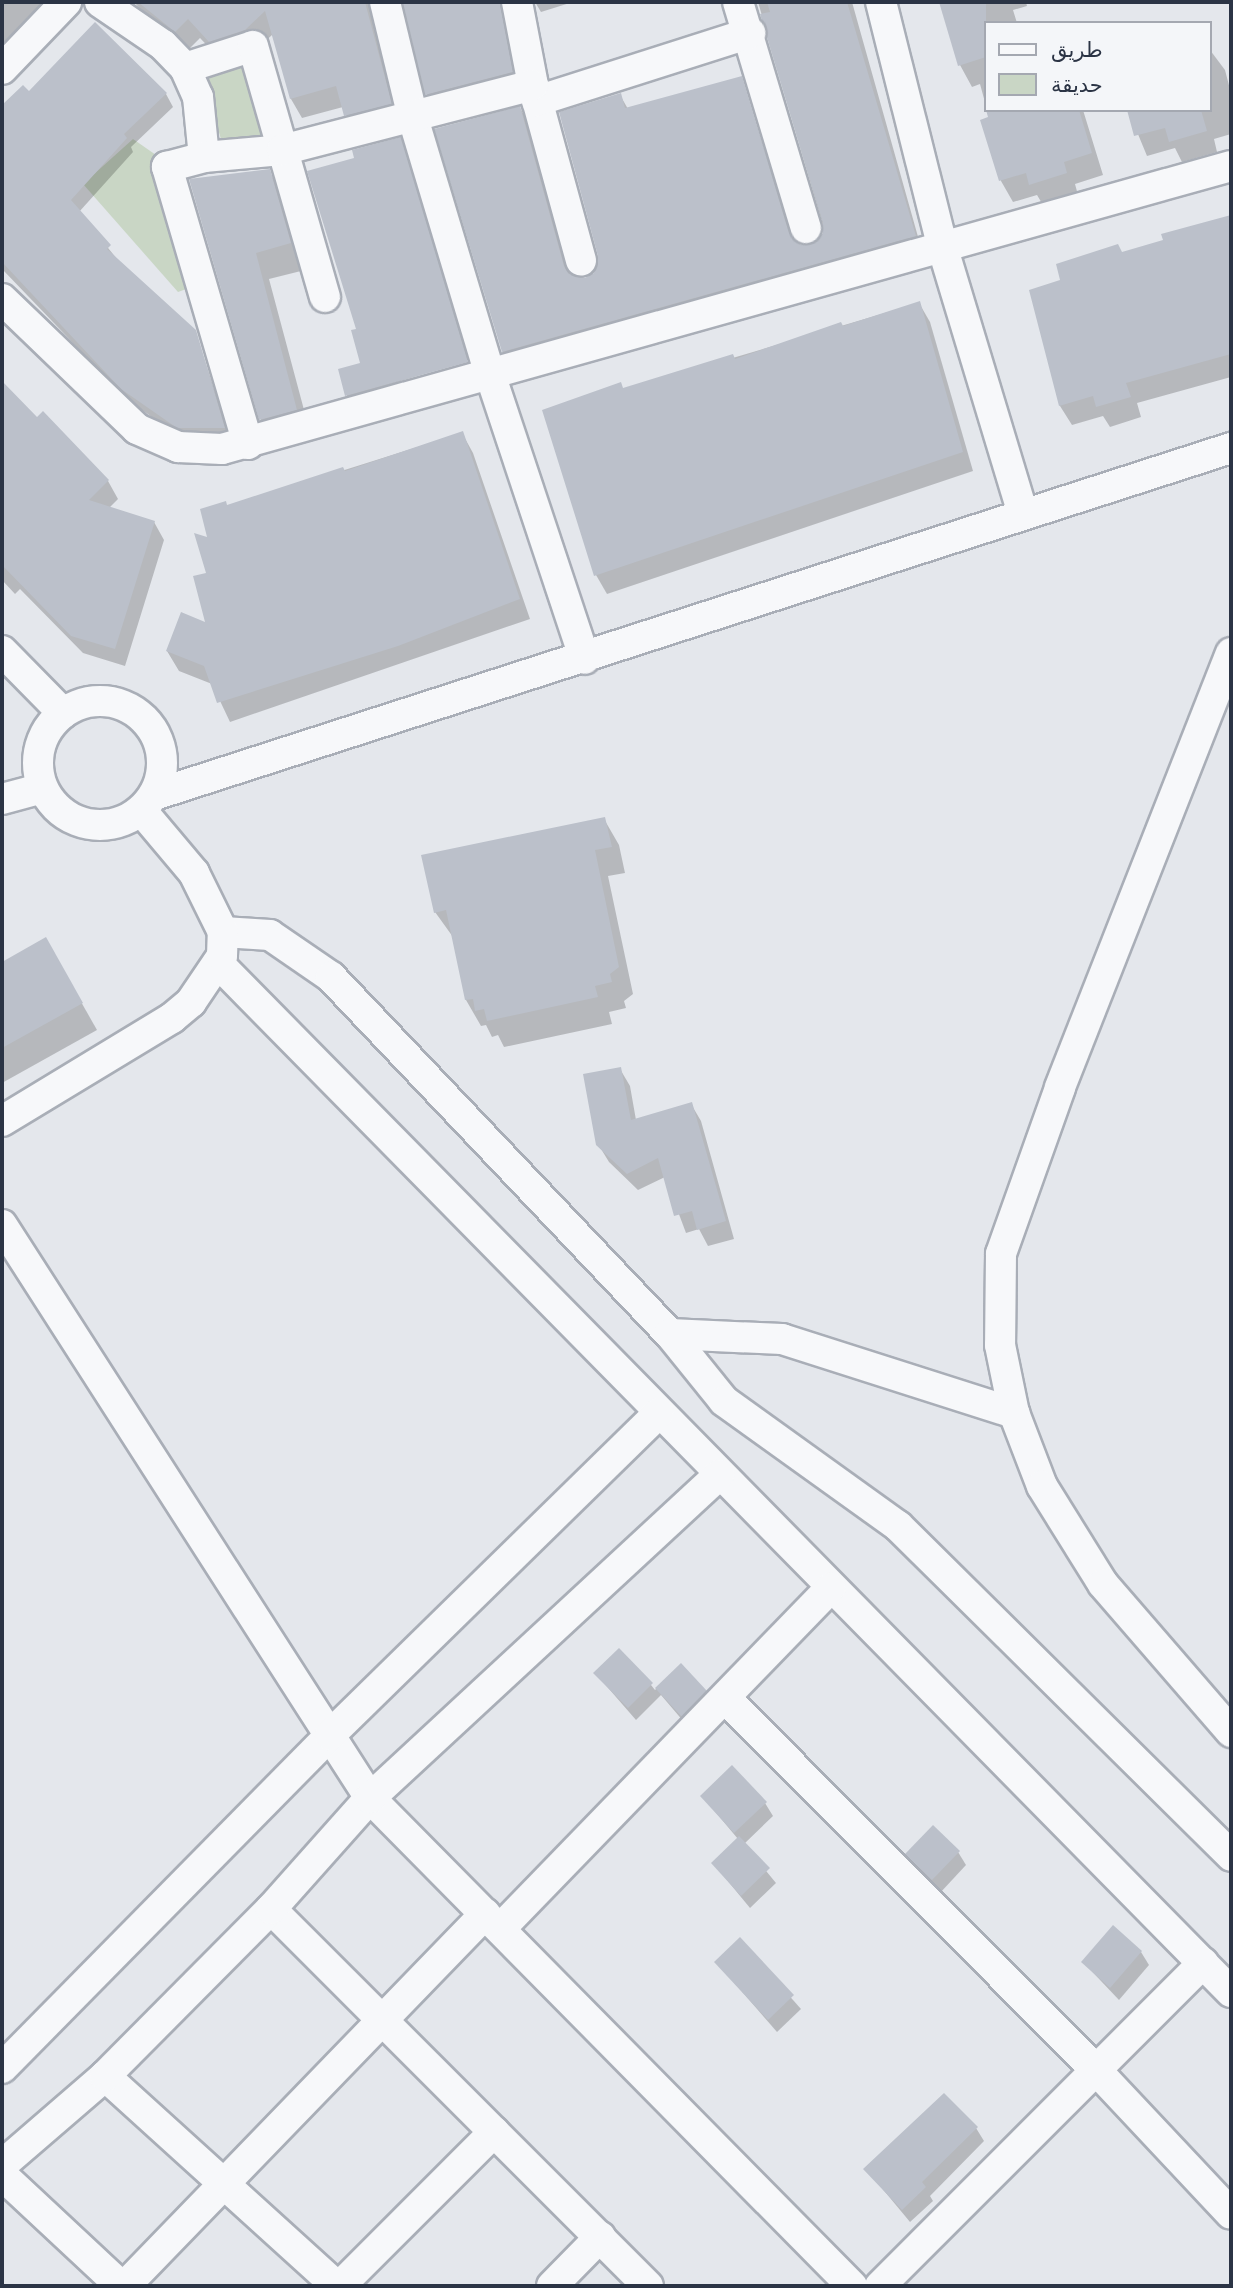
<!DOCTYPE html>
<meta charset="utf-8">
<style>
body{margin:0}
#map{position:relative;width:1233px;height:2288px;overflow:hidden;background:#e4e7ec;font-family:"DejaVu Sans","Noto Sans Arabic",sans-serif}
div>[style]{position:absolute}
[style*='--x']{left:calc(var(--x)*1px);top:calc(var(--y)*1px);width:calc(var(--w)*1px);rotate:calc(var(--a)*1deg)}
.green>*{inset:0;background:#c9d6c5}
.shadow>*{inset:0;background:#0003}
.building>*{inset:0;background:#bbc0ca}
.roads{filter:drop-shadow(2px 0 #a9aeb7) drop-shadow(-2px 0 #a9aeb7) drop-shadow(0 2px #a9aeb7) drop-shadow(0 -2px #a9aeb7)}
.minor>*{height:30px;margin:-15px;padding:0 15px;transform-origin:15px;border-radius:15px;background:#f7f8fa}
.minor>.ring{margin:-15px;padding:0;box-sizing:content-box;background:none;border:30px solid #f7f8fa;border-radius:50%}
span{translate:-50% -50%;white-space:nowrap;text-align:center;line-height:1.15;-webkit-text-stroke:5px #f4f6f9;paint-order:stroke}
.frame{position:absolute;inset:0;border:4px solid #2b3445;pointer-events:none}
.legend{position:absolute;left:984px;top:21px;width:228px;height:91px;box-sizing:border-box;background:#f4f6f9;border:2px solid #a4a8b1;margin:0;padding:9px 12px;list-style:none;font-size:21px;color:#2b3445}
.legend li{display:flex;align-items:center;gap:14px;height:35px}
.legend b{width:35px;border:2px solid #a4a8b1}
</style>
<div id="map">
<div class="green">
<i style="clip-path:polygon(254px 52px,277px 130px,223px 146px,200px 68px)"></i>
<i style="clip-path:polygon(133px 139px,156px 155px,203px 283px,178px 292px,83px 184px)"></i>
</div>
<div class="shadow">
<i style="clip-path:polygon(2px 2px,39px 2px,55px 29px,2px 80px)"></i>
<i style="clip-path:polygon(134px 2px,370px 2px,401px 123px,356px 135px,343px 107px,302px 118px,291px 99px,273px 34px,256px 50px,222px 61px,200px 38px,187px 51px,165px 36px)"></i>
<i style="clip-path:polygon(508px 2px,523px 92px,438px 114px,427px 94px,417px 2px)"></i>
<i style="clip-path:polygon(535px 2px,573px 2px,541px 12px)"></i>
<i style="clip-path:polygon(758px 2px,852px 2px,922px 251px,512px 366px,503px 352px,437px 130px,520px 108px,528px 122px,570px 276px,585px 280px,595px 274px,600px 256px,620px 95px,628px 109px,741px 79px,794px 240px,801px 247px,811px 247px,825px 232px)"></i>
<i style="clip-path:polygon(941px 2px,1026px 2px,1027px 6px,1013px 10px,1017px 23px,986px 23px,986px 106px,980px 84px,972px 87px,960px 65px)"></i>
<i style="clip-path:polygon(1210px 50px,1225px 70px,1231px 93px,1231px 134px,1214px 139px,1217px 152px,1182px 162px,1175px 148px,1147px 156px,1128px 110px,1210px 110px)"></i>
<i style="clip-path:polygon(25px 90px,29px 93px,166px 94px,173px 107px,131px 147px,133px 152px,79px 212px,117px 259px,195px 331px,231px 441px,181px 438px,127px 399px,2px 269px,2px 110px)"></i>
<i style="clip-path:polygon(988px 110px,1083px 110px,1103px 175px,1075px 184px,1078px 195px,1043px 205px,1037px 195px,1013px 202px,1001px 181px,983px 121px,990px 118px)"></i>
<i style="clip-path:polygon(400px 139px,409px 156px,470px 359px,349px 397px,472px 363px,476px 379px,357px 412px,347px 396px,340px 370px,362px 364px,356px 159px)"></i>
<i style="clip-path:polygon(269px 171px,284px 197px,305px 270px,269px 279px,311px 436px,276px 446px,261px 420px,191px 181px)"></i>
<i style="clip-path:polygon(1231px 217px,1231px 377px,1137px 403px,1141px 417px,1110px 427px,1103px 416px,1072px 425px,1060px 406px,1062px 281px,1121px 254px,1165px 241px,1163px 236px)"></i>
<i style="clip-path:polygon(919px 303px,930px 322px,973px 471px,607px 594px,596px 575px,624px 390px)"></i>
<i style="clip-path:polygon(2px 384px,37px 419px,43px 414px,108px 481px,118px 499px,109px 508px,154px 522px,164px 540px,125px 666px,83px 653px,20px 589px,15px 594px,2px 580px)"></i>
<i style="clip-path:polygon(462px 433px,473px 453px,530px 619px,230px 722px,212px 684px,179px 671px,167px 651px,208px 625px,210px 540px,227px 507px)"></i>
<i style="clip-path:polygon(604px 819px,619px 845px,625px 873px,608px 876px,633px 994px,624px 1001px,626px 1008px,609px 1012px,612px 1024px,504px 1047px,498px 1035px,492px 1037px,486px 1025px,481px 1026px,466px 1000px,453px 937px,435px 912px)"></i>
<i style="clip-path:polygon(46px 940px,97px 1030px,2px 1083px,2px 964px)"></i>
<i style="clip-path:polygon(620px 1069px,630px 1086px,636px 1120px,691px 1104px,701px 1121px,734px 1239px,708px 1246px,699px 1229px,686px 1233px,665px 1177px,638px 1190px,609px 1162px,598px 1144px)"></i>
<i style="clip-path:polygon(680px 1665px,713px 1705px,690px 1729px,661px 1695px,636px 1720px,596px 1674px,651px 1685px,655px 1690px)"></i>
<i style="clip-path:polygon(702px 1796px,765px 1803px,773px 1816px,744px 1844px,776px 1883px,750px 1908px,713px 1863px,738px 1839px)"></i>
<i style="clip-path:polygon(958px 1852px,966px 1865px,940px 1893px,908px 1854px)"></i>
<i style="clip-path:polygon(740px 1940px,801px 2009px,777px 2032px,717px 1963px)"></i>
<i style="clip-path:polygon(1141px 1952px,1149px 1965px,1119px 2000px,1083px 1962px)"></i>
<i style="clip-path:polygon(976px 2128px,984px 2141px,930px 2196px,933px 2201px,910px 2222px,866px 2169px)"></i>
</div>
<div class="building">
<i style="clip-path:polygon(138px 2px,365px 2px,392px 104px,344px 116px,336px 86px,290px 99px,265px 11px,245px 30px,209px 42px,188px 19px,175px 32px)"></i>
<i style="clip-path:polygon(414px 2px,500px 2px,513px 72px,425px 95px,403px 4px)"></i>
<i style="clip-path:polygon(767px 2px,847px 2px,916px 236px,502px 352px,434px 129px,520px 106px,564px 266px,569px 274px,585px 278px,594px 273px,598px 256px,559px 112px,621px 93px,625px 108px,742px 76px,789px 233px,801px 245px,812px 244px,823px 233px,823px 223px,760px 14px,770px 12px)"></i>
<i style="clip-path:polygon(939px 2px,986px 2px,986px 57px,958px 66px)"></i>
<i style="clip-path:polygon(95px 22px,167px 93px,124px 134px,127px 138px,71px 200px,111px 245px,107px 249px,196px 330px,225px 428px,177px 428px,121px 389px,2px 262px,2px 105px,23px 85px,29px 91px)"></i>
<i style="clip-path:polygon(986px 110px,1079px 110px,1092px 153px,1064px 162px,1067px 173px,1029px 185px,1026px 173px,999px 181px,980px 120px,988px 117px)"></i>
<i style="clip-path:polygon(1127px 110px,1201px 110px,1207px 131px,1169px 142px,1165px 128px,1134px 136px)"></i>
<i style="clip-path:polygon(401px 137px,468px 362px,345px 396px,338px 369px,360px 363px,351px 330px,356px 329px,307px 171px,354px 158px,352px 150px)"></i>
<i style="clip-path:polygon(270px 169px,291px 243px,256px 253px,297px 410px,259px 420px,189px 179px)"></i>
<i style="clip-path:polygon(1231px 215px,1231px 354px,1126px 383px,1131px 397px,1096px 407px,1093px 396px,1059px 406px,1029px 290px,1060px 280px,1056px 264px,1118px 244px,1122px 252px,1163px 240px,1161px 234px)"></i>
<i style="clip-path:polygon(920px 301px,963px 452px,594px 576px,542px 410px,621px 382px,623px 388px,733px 354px,735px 359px,841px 322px,843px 326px)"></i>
<i style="clip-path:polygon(2px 381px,37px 417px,43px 411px,109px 480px,89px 500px,155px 521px,115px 649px,71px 636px,2px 565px)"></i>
<i style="clip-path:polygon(463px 431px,520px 599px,398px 646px,217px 703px,204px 666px,166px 651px,181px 612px,205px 622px,193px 576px,206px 573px,194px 533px,207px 537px,200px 509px,226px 501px,227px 505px,343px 467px,345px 471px)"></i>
<i style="clip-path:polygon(605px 817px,612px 847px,595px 850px,619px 967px,610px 974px,612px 982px,595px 986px,598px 997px,487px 1021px,484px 1009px,475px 1011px,473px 999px,465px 1000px,446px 910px,434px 913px,421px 855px)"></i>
<i style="clip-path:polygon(46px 937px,83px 1003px,2px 1048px,2px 962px)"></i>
<i style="clip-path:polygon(621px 1067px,631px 1120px,692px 1102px,726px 1221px,697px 1230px,692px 1211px,674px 1216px,658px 1158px,627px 1174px,596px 1145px,583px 1074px)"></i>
<i style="clip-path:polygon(619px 1648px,653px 1683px,628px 1708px,593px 1673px)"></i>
<i style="clip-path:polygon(681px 1663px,707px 1691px,682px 1717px,655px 1688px)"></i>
<i style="clip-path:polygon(732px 1765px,767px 1802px,734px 1833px,700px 1796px)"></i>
<i style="clip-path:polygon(933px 1825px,960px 1851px,932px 1880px,905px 1854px)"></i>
<i style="clip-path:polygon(739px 1836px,770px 1868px,741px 1896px,711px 1863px)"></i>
<i style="clip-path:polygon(1113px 1925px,1142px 1951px,1110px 1988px,1081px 1962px)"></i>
<i style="clip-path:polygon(740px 1937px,794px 1995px,768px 2020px,714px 1962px)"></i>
<i style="clip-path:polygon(944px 2093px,978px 2127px,922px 2182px,926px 2187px,902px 2210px,863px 2169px)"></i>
</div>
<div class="roads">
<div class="minor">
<i style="--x:100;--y:2;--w:76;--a:34.3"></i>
<i style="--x:163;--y:45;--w:32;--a:46"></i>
<i style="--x:185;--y:68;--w:32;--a:66"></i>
<i style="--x:198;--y:97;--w:60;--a:84.3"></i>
<i style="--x:385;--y:2;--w:119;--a:76.4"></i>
<i style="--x:413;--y:118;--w:267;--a:73.3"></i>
<i style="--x:490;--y:374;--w:300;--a:71.6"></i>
<i style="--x:517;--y:2;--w:85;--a:79.1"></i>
<i style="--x:533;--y:85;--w:182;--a:74.7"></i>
<i style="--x:738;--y:2;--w:236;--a:73.3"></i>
<i style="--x:881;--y:2;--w:255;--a:75.9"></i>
<i style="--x:943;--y:249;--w:277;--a:73.2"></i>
<i style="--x:185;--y:68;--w:71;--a:-17.9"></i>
<i style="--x:253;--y:46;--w:261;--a:74"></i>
<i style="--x:2;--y:69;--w:93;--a:-46.3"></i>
<i style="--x:537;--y:101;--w:224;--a:-17.7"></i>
<i style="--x:2;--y:299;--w:187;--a:43.9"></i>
<i style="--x:137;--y:429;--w:45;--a:23.7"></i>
<i style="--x:178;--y:447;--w:44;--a:2.6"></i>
<i style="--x:222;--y:449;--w:1048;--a:-15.67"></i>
<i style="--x:248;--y:444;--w:289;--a:-106.3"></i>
<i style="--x:167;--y:167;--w:38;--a:-15"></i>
<i style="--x:204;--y:157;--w:78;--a:-5.1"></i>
<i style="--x:282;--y:150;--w:259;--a:-14.5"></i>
<i style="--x:2;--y:651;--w:87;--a:45.5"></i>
<i style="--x:1231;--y:653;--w:467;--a:111.5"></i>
<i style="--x:1060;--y:1088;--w:176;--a:109.6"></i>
<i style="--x:1001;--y:1254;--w:91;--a:90.6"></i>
<i style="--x:1000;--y:1345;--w:69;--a:78.4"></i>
<i style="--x:1014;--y:1413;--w:78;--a:69"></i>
<i style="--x:1042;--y:1486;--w:115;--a:58.1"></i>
<i style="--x:1103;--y:1584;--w:196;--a:49.1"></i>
<i class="ring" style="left:38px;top:701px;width:94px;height:94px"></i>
<i style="--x:154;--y:795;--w:1132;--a:-17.86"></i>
<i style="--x:2;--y:799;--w:42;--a:-15"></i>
<i style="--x:223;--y:932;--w:47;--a:3.7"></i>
<i style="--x:270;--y:935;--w:74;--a:34.5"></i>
<i style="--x:331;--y:977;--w:492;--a:46.5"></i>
<i style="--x:670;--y:1334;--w:86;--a:51.1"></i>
<i style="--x:724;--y:1401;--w:214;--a:35.7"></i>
<i style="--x:898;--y:1526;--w:469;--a:44.7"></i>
<i style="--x:218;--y:963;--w:1444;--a:45.45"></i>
<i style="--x:2;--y:1121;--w:199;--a:-31.2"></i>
<i style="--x:172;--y:1018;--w:25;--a:-40"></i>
<i style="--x:191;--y:1002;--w:55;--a:-56"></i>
<i style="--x:222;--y:956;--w:24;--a:-88"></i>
<i style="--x:223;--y:932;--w:66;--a:-116.2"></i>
<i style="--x:194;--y:873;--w:82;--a:-130.1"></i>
<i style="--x:2;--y:1225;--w:681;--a:57.29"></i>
<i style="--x:370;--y:1798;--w:686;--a:45.35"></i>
<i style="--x:670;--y:1334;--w:112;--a:2.6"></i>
<i style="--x:782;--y:1339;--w:244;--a:17.7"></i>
<i style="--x:725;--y:1698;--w:525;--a:45.08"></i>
<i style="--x:1096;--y:2070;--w:197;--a:46.8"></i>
<i style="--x:271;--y:1909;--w:533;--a:45"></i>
<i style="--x:500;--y:1929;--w:475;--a:-45.9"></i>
<i style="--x:2;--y:2068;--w:467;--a:-45.4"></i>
<i style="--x:330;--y:1735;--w:460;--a:-44.4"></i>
<i style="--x:105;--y:2076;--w:313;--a:42.2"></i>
<i style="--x:2;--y:2165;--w:136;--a:-40.8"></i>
<i style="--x:105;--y:2076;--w:235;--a:-45.2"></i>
<i style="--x:271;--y:1909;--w:149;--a:-48.3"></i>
<i style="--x:370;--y:1798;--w:476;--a:-42.8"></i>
<i style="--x:2;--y:2175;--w:163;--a:43"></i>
<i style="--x:125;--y:2286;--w:518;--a:-45.94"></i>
<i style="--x:340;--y:2286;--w:218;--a:-45"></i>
<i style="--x:552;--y:2286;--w:69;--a:-45.6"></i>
<i style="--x:880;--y:2286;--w:457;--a:-45"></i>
</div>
</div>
<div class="frame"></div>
<ul class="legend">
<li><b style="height:9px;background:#f7f8fa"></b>طريق</li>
<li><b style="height:19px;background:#c9d6c5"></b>حديقة</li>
</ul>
</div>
